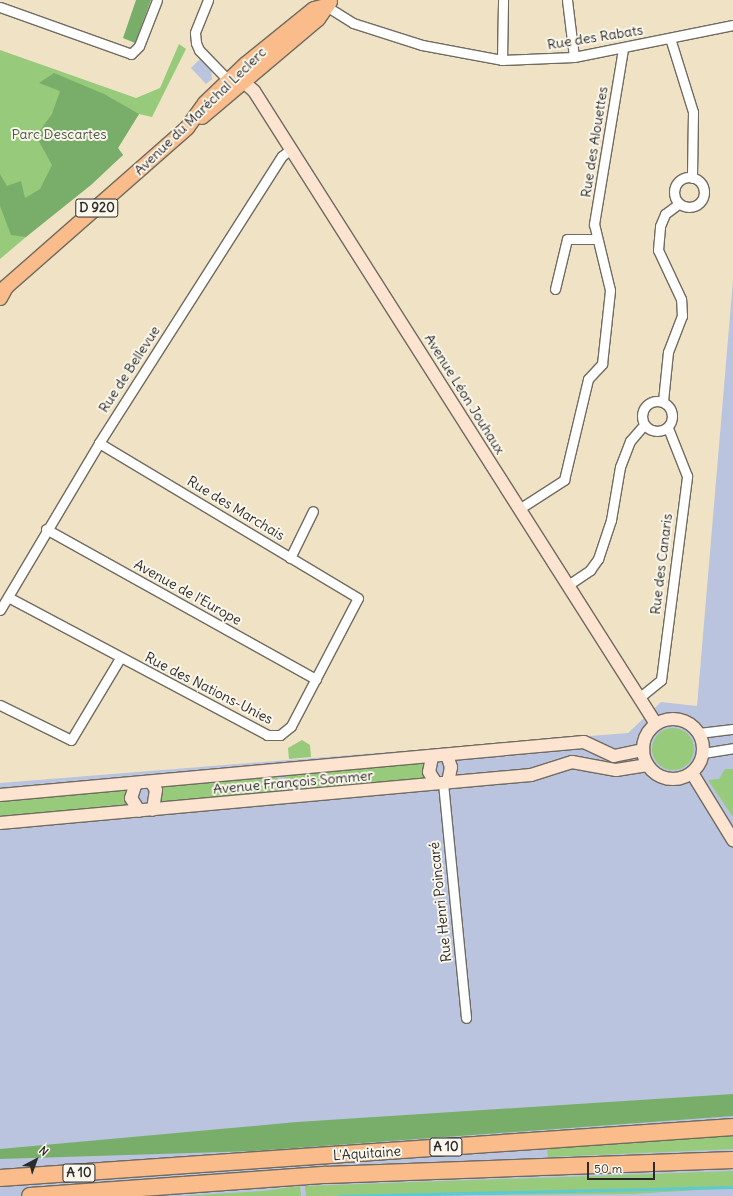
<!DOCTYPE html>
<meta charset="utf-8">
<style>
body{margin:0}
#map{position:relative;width:733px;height:1196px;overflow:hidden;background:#f0e3c5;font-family:Delius,sans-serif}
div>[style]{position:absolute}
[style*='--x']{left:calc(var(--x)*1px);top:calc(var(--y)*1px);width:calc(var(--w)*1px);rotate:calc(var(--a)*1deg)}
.industrial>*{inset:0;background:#bac4de}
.green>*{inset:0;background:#97ca7a}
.round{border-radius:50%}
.forest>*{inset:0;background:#79ae6a}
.stream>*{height:2.5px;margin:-1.25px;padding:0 1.25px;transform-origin:1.25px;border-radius:1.25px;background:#5cc9d3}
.roads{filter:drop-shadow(1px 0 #706b61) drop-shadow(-1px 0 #706b61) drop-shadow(0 1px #706b61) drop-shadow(0 -1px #706b61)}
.street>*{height:9px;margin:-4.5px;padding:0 4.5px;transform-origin:4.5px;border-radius:4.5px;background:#fff}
.street>.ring{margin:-4.5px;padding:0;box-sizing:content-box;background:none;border:9px solid #fff;border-radius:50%}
.secondary>*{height:12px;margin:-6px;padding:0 6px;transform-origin:6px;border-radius:6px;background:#fde4d0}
.secondary>.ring{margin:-6px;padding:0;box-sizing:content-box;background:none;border:12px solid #fde4d0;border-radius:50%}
.primary>*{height:14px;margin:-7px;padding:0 7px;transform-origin:7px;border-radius:7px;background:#f9bc8a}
.highway>*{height:16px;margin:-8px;padding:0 8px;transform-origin:8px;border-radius:8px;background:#f9bc8a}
span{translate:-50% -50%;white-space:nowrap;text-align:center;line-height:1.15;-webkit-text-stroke:4px #fbf7ec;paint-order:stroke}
.shield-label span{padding:1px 3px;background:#fbf7ec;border:1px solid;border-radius:3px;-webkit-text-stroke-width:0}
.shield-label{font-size:13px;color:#2b2b2b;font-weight:700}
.street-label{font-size:14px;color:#2b2b2b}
.park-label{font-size:14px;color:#4b5b43}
.north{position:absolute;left:16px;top:1140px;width:40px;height:40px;-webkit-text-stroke:3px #fbf7ec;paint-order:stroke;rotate:41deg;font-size:11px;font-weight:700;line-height:16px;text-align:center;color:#2b2b2b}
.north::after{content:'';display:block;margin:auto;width:14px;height:18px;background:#2b2b2b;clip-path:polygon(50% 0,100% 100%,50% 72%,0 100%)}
.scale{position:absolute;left:587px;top:1162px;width:68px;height:18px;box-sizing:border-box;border:2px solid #2b2b2b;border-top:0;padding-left:5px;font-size:12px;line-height:14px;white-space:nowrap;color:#2b2b2b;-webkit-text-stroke:3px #fbf7ec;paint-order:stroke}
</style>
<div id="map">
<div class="industrial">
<i style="clip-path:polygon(200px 59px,211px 69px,212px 79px,206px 84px,191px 68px)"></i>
<i style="clip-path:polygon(733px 280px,733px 1196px,0 1196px,0 783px,628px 733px,661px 702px,697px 706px)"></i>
</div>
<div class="green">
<i style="clip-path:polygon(179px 44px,186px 49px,152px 117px,139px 114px,118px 148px,123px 155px,0 259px,0 50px,136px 98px,160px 88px)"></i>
<i class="round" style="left:652px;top:728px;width:42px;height:42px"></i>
<i style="clip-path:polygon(302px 740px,310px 745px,311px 757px,289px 759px,288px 748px)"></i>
<i style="clip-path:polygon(425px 761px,423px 772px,427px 779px,284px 790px,285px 773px)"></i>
<i style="clip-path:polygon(725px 769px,733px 769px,733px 817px,708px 780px,719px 779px)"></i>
<i style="clip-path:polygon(277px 774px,279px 793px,159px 803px,158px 786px)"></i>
<i style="clip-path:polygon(129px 787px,130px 806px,0 818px,0 799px)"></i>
<i style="clip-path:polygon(733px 1136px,733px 1149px,548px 1157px,547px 1149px)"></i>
<i style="clip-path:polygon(733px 1171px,733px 1188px,631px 1194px,306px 1196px,305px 1186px)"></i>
<i style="clip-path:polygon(300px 1186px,301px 1196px,181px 1196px,264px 1191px)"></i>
</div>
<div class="forest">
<i style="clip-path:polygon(136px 0,151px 0,135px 43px,123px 38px)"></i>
<i style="clip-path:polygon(54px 73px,104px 94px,139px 114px,118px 148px,123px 155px,91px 185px,26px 237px,11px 235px,0 206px,0 174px,7px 186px,21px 181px,25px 198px,40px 189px,52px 165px,36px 136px,52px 114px,60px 91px,39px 83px)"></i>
<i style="clip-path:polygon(733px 1094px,733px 1116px,254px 1151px,0 1159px,0 1149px,297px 1122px)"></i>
</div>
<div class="stream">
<i style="--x:339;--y:1196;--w:394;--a:-1.3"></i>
</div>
<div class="roads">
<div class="street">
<i style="--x:208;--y:0;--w:35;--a:112"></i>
<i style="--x:195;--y:33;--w:10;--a:84"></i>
<i style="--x:196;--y:43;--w:8;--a:67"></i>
<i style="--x:199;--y:50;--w:47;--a:45.9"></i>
<i style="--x:567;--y:0;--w:57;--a:83"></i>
<i style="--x:326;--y:6;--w:32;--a:32"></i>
<i style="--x:353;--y:23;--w:72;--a:17.7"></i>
<i style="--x:422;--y:45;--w:81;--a:10.6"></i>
<i style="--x:502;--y:60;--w:72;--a:-2.4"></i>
<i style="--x:574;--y:57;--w:162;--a:-11.4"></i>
<i style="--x:0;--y:7;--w:139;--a:19.7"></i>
<i style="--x:131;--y:54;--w:11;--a:-45"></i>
<i style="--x:139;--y:46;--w:49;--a:-68.6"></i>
<i style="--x:670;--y:38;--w:77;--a:72.7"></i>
<i style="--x:693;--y:112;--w:66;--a:90.9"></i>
<i style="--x:502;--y:60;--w:60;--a:-89"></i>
<i class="ring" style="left:674px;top:177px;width:21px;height:21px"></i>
<i style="--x:555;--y:289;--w:51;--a:-76.5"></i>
<i style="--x:567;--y:239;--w:30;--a:0"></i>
<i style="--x:663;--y:401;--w:49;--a:-84.2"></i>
<i style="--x:668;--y:352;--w:39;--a:-69"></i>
<i style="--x:682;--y:316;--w:17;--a:-93"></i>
<i style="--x:681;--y:299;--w:54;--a:-115.1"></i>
<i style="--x:658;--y:250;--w:24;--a:-85"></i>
<i style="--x:660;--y:226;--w:13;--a:-67"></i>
<i style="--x:665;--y:214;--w:15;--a:-37"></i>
<i class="ring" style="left:642px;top:401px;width:21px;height:21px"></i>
<i style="--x:519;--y:509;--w:54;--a:-32.8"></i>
<i style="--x:564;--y:480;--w:104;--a:-76.6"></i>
<i style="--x:588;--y:379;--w:21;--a:-47"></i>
<i style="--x:602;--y:364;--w:74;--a:-83.8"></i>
<i style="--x:610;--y:290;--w:68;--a:-103.6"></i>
<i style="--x:594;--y:224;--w:177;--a:-80.6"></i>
<i style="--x:46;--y:529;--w:309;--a:29.1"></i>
<i style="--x:290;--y:558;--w:52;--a:-63.9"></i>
<i style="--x:568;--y:585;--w:27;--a:-34"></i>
<i style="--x:590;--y:570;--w:14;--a:-54"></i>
<i style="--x:598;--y:559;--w:41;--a:-71.6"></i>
<i style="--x:611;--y:520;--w:54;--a:-80.4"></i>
<i style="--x:620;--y:467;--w:28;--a:-69"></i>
<i style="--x:630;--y:441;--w:18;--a:-49"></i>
<i style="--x:8;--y:597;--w:293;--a:28"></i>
<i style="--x:267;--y:735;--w:13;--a:0"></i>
<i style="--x:280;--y:735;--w:14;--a:-39"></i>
<i style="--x:291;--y:726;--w:144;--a:-62.4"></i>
<i style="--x:358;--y:598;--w:302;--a:-149.1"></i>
<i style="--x:0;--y:610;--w:194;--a:-59.3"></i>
<i style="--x:99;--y:443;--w:340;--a:-57.5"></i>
<i style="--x:282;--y:156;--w:11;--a:-38"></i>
<i style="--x:640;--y:697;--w:27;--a:-39"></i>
<i style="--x:661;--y:680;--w:206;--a:-82.7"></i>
<i style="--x:687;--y:476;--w:52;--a:-111.6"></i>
<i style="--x:0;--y:705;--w:79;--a:26.2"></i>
<i style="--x:71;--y:740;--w:96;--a:-59.1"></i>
<i style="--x:699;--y:733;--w:34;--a:-7"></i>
<i style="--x:703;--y:753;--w:30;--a:-9"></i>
<i style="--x:443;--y:783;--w:236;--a:84.4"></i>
</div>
<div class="secondary">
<i style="--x:245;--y:83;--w:12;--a:42"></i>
<i style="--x:254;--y:91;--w:750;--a:57.58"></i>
<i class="ring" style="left:643px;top:719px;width:48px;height:48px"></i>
<i style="--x:447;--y:755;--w:13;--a:72"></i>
<i style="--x:451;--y:767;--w:15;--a:101"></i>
<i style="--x:432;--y:757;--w:15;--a:101"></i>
<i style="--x:429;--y:772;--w:13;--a:58"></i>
<i style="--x:692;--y:773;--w:79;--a:58.5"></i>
<i style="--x:151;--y:782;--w:9;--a:58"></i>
<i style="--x:156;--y:790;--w:20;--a:99"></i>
<i style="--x:136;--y:783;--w:16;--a:108"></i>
<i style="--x:131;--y:798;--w:15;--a:58"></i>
<i style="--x:0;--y:795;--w:586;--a:-5.19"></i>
<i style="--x:584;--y:742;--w:33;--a:25"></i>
<i style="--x:614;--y:756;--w:30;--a:-12"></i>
<i style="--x:0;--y:823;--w:533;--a:-5.17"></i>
<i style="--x:531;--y:775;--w:43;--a:-17.6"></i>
<i style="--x:572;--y:762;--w:45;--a:10.3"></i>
<i style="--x:616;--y:770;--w:32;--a:-9"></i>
</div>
<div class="primary">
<i style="--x:202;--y:117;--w:152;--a:-40.2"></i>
<i style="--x:318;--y:19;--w:21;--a:-55"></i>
<i style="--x:0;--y:298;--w:13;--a:-61"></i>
<i style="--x:6;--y:287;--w:241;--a:-41.3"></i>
<i style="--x:187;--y:128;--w:31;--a:-54"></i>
<i style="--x:205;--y:103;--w:57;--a:-43.6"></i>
<i style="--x:246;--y:64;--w:87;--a:-39"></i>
<i style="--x:314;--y:9;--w:12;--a:-14"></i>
</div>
<div class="highway">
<i style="--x:0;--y:1178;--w:735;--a:-3.98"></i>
<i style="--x:30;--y:1196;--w:297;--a:-4.1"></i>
<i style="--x:326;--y:1175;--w:407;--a:-2.1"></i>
</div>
</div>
<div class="shield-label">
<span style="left:97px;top:208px">D 920</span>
<span style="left:446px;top:1147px">A 10</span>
<span style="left:79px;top:1173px">A 10</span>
</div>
<div class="street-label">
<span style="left:595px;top:37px;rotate:-9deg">Rue des Rabats</span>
<span style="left:200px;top:111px;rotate:-44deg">Avenue du Maréchal Leclerc</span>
<span style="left:594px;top:142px;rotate:-81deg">Rue des Alouettes</span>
<span style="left:129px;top:369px;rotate:-57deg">Rue de Bellevue</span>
<span style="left:465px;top:394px;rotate:58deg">Avenue Léon Jouhaux</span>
<span style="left:236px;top:508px;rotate:31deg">Rue des Marchais</span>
<span style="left:661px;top:564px;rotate:-83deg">Rue des Canaris</span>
<span style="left:188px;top:592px;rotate:29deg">Avenue de l'Europe</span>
<span style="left:209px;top:688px;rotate:27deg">Rue des Nations-Unies</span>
<span style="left:293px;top:782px;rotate:-5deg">Avenue François Sommer</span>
<span style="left:440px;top:902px;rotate:-96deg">Rue Henri Poincaré</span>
<span style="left:367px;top:1153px;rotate:-4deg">L'Aquitaine</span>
</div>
<div class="park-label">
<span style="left:59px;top:134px">Parc Descartes</span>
</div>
<div class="north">N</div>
<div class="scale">50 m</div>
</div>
